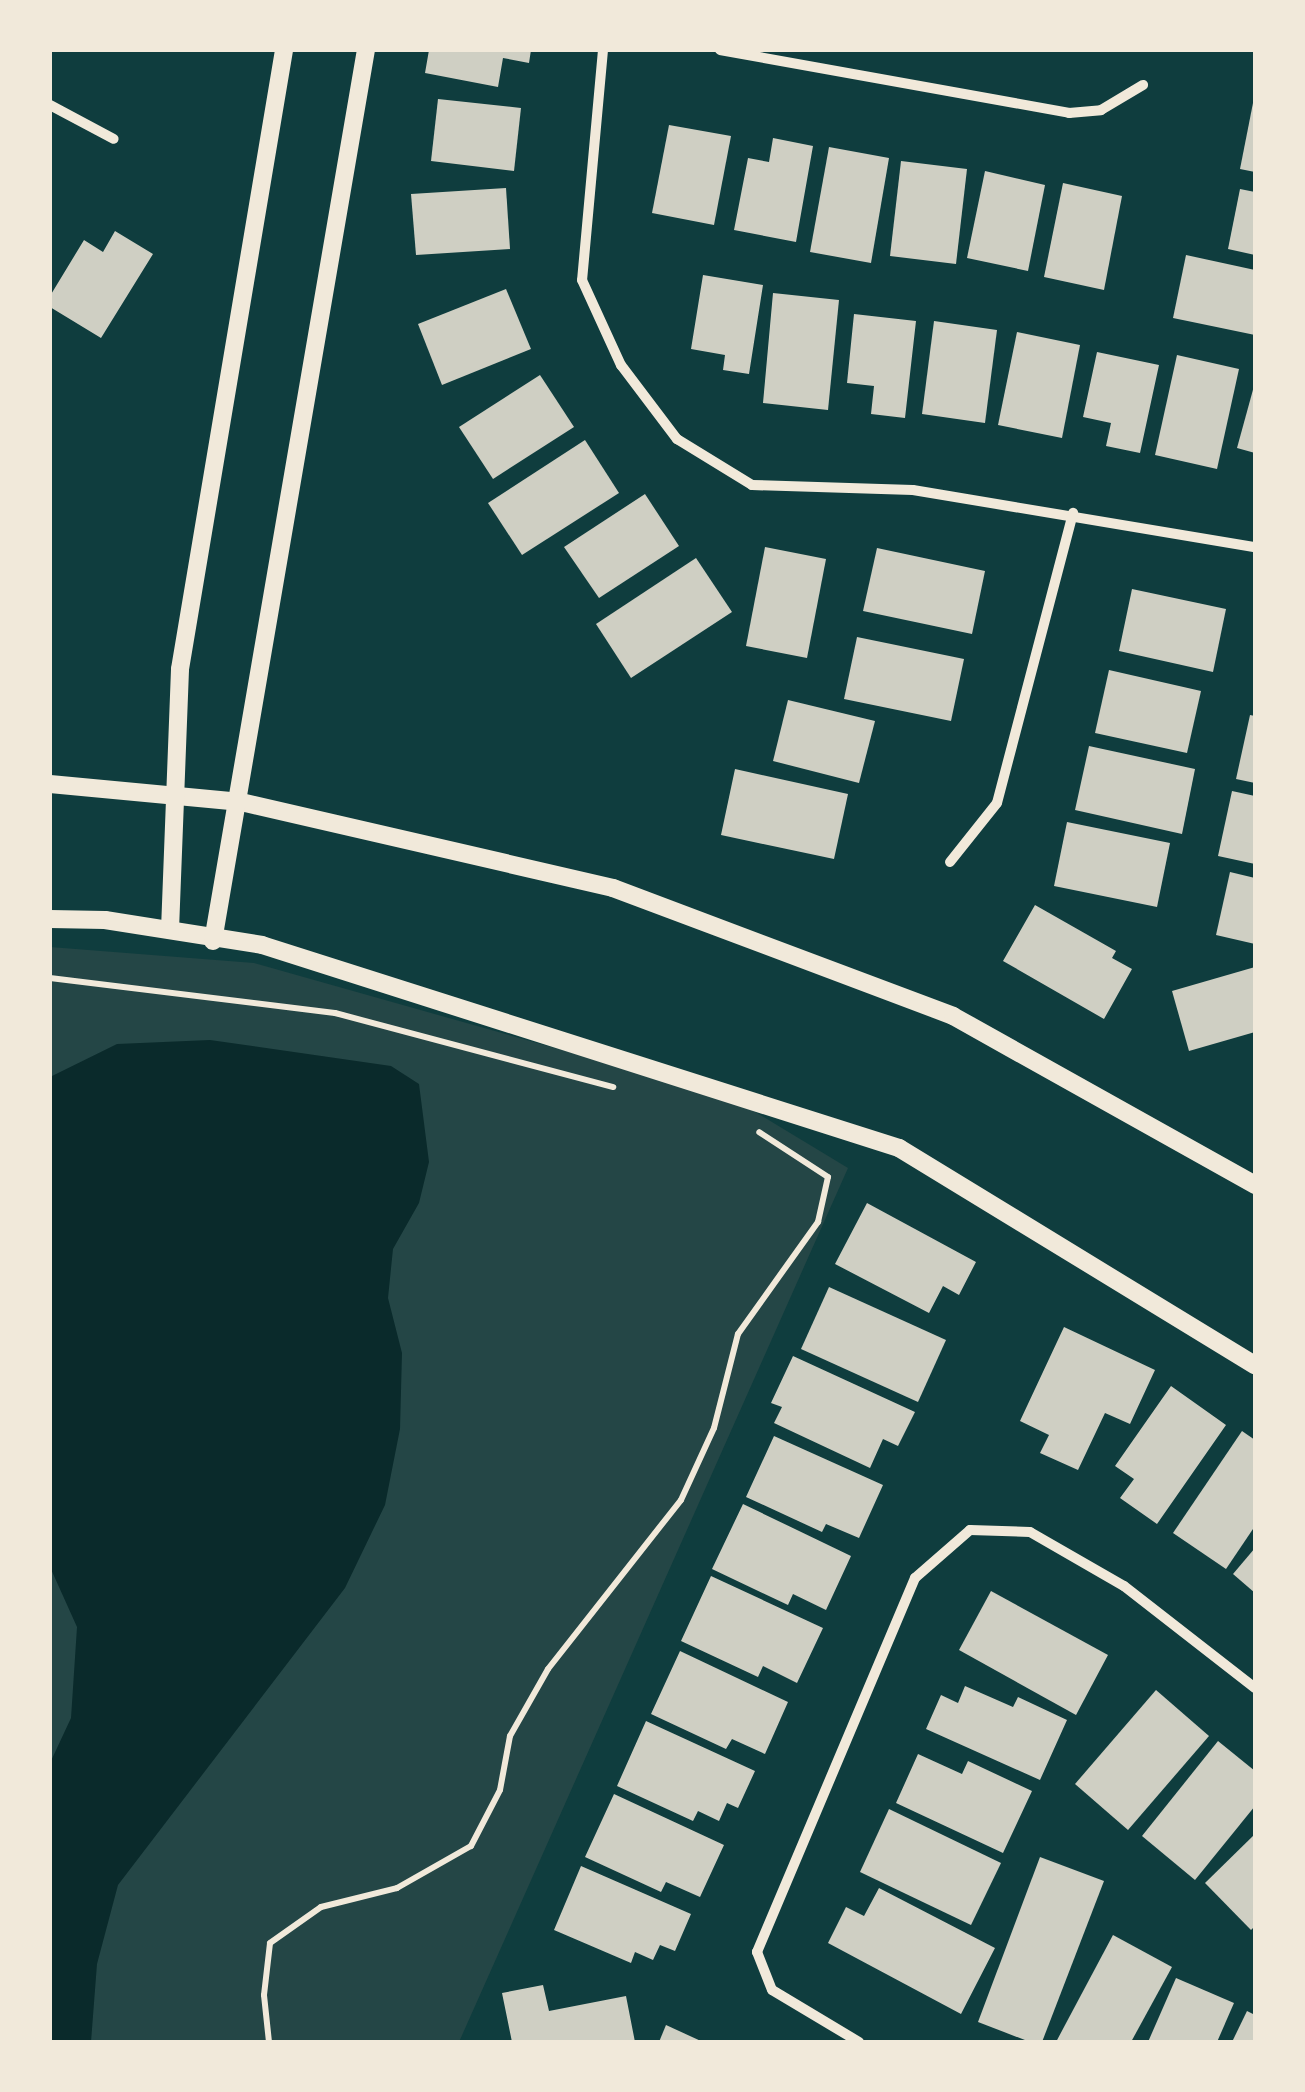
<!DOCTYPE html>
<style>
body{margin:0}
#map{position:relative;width:1305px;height:2092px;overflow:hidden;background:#0f3d3e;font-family:Lora,serif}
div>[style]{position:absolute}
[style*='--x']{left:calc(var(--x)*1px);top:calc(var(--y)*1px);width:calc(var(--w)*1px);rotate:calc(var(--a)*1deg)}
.green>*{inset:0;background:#244646}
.water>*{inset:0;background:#0a2a2b}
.building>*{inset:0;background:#cfcfc3}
.path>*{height:6px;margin:-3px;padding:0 3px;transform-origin:3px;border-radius:3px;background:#f1e9da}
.minor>*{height:10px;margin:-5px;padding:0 5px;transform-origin:5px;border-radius:5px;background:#f1e9da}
.tertiary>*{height:18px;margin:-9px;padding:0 9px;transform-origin:9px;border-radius:9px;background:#f1e9da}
span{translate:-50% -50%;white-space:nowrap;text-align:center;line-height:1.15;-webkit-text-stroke:10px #f1e9da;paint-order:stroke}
.frame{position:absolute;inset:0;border:52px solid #f1e9da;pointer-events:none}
</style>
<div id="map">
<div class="green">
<i style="clip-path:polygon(50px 947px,254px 963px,732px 1098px,848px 1168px,459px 2042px,50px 2042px)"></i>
</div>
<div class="water">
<i style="clip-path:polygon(210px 1040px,391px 1066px,419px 1084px,429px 1162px,419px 1203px,393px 1249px,388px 1298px,402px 1353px,400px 1429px,385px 1505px,345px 1588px,118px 1885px,97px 1964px,91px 2042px,50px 2042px,50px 1763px,71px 1718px,77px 1627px,50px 1567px,50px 1077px,117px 1044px)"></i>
</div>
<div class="building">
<i style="clip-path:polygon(429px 50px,531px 50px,529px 63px,503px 58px,498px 87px,425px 73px)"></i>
<i style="clip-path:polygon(438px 99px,521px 108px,514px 171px,431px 161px)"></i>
<i style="clip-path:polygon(1253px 103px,1255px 103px,1255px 172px,1240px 169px)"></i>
<i style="clip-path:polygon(669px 125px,731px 136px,714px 225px,652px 213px)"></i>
<i style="clip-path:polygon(773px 138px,813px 146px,796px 242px,734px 230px,748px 158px,769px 162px)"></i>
<i style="clip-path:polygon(829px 147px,889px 158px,871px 263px,810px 252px)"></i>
<i style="clip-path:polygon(901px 161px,967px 169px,956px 264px,890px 256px)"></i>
<i style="clip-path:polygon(985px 171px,1045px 185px,1028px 271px,967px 258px)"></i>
<i style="clip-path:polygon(1063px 183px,1122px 196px,1104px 290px,1044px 277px)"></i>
<i style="clip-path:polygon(506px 188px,510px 249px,416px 255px,411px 194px)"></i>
<i style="clip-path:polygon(1240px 189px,1255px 192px,1255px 255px,1228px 249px)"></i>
<i style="clip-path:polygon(115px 231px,153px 254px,101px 338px,50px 307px,50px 296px,84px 240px,103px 252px)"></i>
<i style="clip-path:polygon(1186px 255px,1255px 270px,1255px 335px,1173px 318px)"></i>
<i style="clip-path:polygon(703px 275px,763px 285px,749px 374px,723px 370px,725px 355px,691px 349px)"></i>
<i style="clip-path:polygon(506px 289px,531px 349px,442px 385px,418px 324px)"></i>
<i style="clip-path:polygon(773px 293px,839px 300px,828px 410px,763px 403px)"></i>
<i style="clip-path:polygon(854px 314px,916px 321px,905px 418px,871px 414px,874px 386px,847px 383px)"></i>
<i style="clip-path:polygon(934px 321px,997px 330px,985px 423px,922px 414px)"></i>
<i style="clip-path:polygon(1017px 332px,1080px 345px,1062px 438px,998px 425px)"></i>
<i style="clip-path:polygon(1097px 352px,1159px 365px,1140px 453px,1106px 446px,1111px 423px,1083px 417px)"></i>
<i style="clip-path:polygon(1177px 355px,1239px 369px,1217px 469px,1155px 455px)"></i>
<i style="clip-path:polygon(540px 375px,574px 427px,493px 479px,459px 427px)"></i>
<i style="clip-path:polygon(1254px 386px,1255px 386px,1255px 453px,1237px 448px)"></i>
<i style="clip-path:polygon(585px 440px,619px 493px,522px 555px,488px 503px)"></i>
<i style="clip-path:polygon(645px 494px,679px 546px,599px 598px,564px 547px)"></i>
<i style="clip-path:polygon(765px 547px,826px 559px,807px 658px,746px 646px)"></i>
<i style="clip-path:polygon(877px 548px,985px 571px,972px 634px,863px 611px)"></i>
<i style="clip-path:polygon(696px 558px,732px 612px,631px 678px,596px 624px)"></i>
<i style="clip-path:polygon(1132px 589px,1226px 609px,1213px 672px,1119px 651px)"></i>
<i style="clip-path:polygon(857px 637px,964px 659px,951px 721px,844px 699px)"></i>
<i style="clip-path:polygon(1109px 670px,1201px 691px,1187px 753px,1095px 733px)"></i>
<i style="clip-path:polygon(788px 700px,875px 721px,859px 783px,773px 761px)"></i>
<i style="clip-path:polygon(1250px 715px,1255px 716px,1255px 783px,1236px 779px)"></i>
<i style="clip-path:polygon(1089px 746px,1195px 769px,1182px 834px,1075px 810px)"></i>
<i style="clip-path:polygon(735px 769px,848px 794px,834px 859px,721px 835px)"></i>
<i style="clip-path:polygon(1232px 791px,1255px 796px,1255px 864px,1218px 856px)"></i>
<i style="clip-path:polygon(1067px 822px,1170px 843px,1157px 907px,1054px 886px)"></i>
<i style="clip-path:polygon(1230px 872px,1255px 878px,1255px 944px,1216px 935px)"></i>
<i style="clip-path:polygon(1035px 905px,1116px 951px,1112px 958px,1132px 969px,1104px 1019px,1003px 961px)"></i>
<i style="clip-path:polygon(1255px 967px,1255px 1032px,1189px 1051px,1172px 991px)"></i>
<i style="clip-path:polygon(867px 1203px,976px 1262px,959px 1295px,943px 1286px,929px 1313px,835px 1264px)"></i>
<i style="clip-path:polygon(829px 1287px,946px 1340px,918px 1402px,801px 1349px)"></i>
<i style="clip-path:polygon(1064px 1327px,1155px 1370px,1130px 1424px,1105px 1413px,1078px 1470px,1040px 1453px,1049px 1435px,1020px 1421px)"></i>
<i style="clip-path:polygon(793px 1356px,915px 1412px,898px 1446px,883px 1439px,870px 1468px,774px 1423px,782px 1407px,771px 1403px)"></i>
<i style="clip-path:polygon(1171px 1386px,1226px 1425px,1157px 1524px,1120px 1498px,1134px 1479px,1115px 1466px)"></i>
<i style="clip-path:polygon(1242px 1431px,1255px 1440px,1255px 1526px,1226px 1569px,1173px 1533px)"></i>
<i style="clip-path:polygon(774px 1436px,883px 1485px,859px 1538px,826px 1524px,822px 1532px,746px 1497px)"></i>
<i style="clip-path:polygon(743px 1504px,851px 1556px,826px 1610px,793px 1594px,788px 1605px,712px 1569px)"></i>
<i style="clip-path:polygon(1255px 1548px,1255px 1593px,1233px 1574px)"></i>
<i style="clip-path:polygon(711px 1576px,823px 1628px,797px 1683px,763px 1666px,758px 1677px,681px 1641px)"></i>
<i style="clip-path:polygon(991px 1591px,1108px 1655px,1076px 1715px,959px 1650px)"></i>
<i style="clip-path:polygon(680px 1651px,788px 1702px,765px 1754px,732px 1739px,726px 1749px,651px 1714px)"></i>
<i style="clip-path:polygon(965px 1686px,1013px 1707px,1018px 1697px,1067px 1720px,1040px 1780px,926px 1729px,941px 1695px,958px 1703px)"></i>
<i style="clip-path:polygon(1156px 1690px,1209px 1736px,1128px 1830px,1075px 1784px)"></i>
<i style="clip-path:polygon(646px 1721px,755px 1771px,738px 1808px,727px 1803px,719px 1821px,698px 1811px,693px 1821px,617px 1786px)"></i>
<i style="clip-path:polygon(1218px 1741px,1255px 1771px,1255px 1806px,1195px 1880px,1142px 1836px)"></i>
<i style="clip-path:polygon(918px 1754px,962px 1774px,968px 1761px,1032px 1791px,1003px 1853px,896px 1803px)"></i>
<i style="clip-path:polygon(614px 1794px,724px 1845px,700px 1897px,666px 1882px,661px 1892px,585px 1857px)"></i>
<i style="clip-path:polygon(889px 1809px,1001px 1863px,971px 1925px,860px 1872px)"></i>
<i style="clip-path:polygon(1255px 1834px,1255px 1926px,1251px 1930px,1205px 1883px)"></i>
<i style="clip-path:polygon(1040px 1857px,1104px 1881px,1042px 2042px,1030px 2042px,978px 2022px)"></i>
<i style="clip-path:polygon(581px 1866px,691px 1914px,675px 1951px,660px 1945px,653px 1960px,635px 1952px,631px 1963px,554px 1930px)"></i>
<i style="clip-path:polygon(879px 1888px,995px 1948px,961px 2014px,828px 1943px,846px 1907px,864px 1916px)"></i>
<i style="clip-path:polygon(1113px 1935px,1172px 1967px,1131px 2042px,1056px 2042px)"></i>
<i style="clip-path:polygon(1176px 1978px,1234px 2003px,1217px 2042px,1148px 2042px)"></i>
<i style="clip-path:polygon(543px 1985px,549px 2011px,626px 1996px,635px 2042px,512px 2042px,502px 1993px)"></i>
<i style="clip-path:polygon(1247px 2011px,1255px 2015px,1255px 2042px,1232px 2042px)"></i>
<i style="clip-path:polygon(666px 2025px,703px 2042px,659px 2042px)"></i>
</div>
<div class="path">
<i style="--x:50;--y:978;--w:287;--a:7"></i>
<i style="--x:335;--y:1013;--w:288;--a:14.9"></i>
<i style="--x:269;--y:2042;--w:47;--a:-96.1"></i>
<i style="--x:264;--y:1995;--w:52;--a:-83.4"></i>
<i style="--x:270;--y:1943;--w:62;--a:-35.2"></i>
<i style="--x:321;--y:1907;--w:78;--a:-14"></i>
<i style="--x:397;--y:1888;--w:85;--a:-29.6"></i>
<i style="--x:471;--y:1846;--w:63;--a:-62.6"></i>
<i style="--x:500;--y:1790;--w:55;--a:-79.5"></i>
<i style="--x:510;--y:1736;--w:77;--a:-60.4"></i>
<i style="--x:548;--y:1669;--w:215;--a:-51.8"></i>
<i style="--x:681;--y:1500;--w:79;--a:-65.4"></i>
<i style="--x:714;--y:1428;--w:97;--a:-75.7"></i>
<i style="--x:738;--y:1334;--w:138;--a:-54.5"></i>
<i style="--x:818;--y:1222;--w:46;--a:-77.5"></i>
<i style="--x:828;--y:1177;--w:82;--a:-146.9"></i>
</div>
<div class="minor">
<i style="--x:603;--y:50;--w:231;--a:95.2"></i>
<i style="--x:582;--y:280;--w:94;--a:65.4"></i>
<i style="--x:621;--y:365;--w:93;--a:52.9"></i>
<i style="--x:677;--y:439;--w:88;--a:31.5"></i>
<i style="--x:752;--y:485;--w:161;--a:1.8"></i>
<i style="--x:913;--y:490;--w:347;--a:9.5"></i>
<i style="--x:720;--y:50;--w:355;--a:10.2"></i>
<i style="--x:1069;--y:113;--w:32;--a:-5"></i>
<i style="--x:1101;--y:110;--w:49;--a:-30.8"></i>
<i style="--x:50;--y:105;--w:72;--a:28"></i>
<i style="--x:950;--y:862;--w:75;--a:-51.5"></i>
<i style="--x:997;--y:803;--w:300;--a:-75.3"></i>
<i style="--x:859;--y:2042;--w:101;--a:-149.1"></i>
<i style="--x:772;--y:1990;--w:41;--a:-111.5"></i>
<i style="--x:757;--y:1952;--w:406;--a:-67.1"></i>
<i style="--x:915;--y:1578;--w:73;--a:-41.1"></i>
<i style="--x:970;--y:1530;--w:60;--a:1.9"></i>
<i style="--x:1030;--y:1532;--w:108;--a:29.9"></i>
<i style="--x:1124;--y:1586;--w:166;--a:37.9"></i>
</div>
<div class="tertiary">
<i style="--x:50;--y:784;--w:192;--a:5.4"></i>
<i style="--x:241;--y:802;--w:382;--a:13"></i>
<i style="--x:613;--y:888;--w:363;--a:20.6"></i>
<i style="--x:953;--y:1016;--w:346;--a:29.2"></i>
<i style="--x:50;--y:919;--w:55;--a:1"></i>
<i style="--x:105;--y:920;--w:159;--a:9"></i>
<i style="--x:262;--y:945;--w:669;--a:17.68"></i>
<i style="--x:899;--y:1148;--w:417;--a:31.4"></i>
<i style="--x:170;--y:930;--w:261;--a:-87.8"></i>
<i style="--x:180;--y:669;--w:628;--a:-80.46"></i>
<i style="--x:213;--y:941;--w:904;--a:-80.26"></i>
</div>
<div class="frame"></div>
</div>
